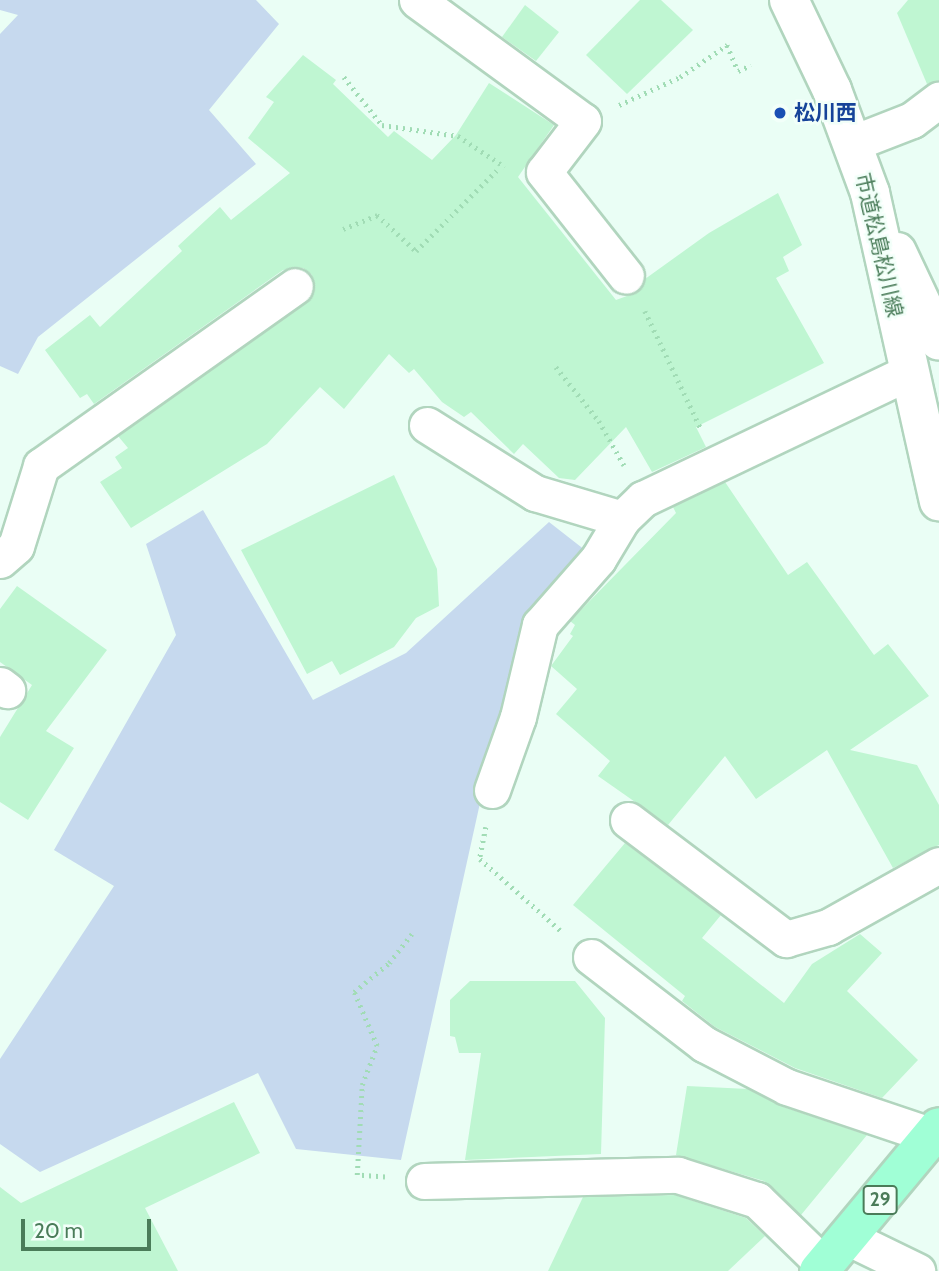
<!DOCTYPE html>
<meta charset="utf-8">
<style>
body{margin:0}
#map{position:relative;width:939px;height:1271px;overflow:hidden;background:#eafef5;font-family:Cabin,"Noto Sans JP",sans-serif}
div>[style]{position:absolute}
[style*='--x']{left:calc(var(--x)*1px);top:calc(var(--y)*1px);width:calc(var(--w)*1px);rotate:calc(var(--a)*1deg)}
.green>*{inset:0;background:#c6d9ee}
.building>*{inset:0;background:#bff6d2}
.path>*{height:4.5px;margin-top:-2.25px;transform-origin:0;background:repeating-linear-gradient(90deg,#a1dcb5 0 2px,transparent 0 7px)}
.roads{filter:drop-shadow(2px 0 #b1d5be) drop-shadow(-2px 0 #b1d5be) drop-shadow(0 2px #b1d5be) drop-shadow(0 -2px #b1d5be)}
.minor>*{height:35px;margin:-17.5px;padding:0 17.5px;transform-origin:17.5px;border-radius:17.5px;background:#fff}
.tertiary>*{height:38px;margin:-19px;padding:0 19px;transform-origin:19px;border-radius:19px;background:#fff}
.primary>*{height:38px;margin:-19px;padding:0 19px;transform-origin:19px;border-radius:19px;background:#a0ffd6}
.dots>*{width:19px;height:19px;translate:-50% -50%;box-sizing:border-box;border:4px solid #f2fff9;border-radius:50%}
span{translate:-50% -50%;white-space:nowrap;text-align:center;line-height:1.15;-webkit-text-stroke:5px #f2fff9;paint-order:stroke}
.shield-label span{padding:2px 5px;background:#f2fff9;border:2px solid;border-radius:5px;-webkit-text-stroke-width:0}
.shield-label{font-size:19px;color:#4a7c59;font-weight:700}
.transit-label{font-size:21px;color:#164399;font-weight:700}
.left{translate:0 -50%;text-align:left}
.street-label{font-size:21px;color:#4a7c59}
.scale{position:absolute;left:21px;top:1219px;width:130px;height:32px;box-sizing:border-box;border:4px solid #4a7c59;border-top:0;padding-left:9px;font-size:21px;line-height:24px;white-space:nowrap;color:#4a7c59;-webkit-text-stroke:5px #f2fff9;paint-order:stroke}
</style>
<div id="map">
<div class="green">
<i style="clip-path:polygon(0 0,256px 0,279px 24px,209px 110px,256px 164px,38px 337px,18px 374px,0 366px,0 34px,18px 15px,0 10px)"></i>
<i style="clip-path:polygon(203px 510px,313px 700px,406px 653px,549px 522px,590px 554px,484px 785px,401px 1160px,296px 1149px,258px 1073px,40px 1172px,0 1144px,0 1059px,114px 886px,54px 850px,176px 635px,146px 544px)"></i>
</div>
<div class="building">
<i style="clip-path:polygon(640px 0,661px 0,693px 30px,627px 94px,586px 55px)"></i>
<i style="clip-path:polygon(908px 0,939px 0,939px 80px,927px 84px,897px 13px)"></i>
<i style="clip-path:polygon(525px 5px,559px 32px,536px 61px,502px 37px)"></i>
<i style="clip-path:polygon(303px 55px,336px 80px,333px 84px,388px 137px,394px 131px,432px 160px,456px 135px,489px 83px,554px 125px,518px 177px,616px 300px,638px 292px,645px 279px,709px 233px,778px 193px,802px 245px,783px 257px,789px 271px,776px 278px,824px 363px,696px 427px,706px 447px,652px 472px,626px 427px,575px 480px,559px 478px,523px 444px,514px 454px,471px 412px,464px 417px,442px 402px,414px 369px,409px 373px,389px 354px,344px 409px,320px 387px,267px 444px,131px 528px,100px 482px,122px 468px,115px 457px,128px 448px,118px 436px,307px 302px,313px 294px,312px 275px,303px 268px,283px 270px,94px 404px,87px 394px,80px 398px,45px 350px,90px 315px,100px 327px,182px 251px,178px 246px,220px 207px,231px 220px,290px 173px,248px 138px,274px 102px,266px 97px)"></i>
<i style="clip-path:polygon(394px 475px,437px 569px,439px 606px,416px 618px,394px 647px,340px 675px,332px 661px,307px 674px,241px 550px)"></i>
<i style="clip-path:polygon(725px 482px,788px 575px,807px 562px,874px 655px,888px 644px,929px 696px,850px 750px,917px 765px,939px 805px,939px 845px,893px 868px,827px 750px,756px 799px,725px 756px,668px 825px,598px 776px,610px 761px,556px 714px,577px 689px,551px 666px,573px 636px,570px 634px,575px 625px,570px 621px,676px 513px,673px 507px)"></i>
<i style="clip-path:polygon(17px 586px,107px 650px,46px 731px,74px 748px,28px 820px,0 802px,0 737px,32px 685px,0 662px,0 609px)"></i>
<i style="clip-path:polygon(625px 843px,721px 915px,702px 938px,784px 1003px,812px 964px,860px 934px,882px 953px,847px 991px,918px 1060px,882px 1098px,795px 1068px,715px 1027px,682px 1001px,685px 996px,573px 905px)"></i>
<i style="clip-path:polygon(470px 981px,575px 981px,605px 1018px,601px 1154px,465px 1160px,481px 1053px,459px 1053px,455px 1037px,450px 1036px,450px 1000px)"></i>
<i style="clip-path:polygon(687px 1086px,748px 1089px,781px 1106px,867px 1135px,801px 1215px,764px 1181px,676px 1155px)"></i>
<i style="clip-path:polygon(234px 1102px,260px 1153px,145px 1208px,178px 1271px,0 1271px,0 1187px,21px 1203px)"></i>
<i style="clip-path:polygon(675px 1195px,746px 1218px,765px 1236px,728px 1271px,548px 1271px,583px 1197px)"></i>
</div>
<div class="path">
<i style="--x:344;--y:77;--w:61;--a:51.6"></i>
<i style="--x:382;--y:125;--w:77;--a:8.2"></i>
<i style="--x:458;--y:136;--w:56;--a:33.4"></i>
<i style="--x:619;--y:105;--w:67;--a:-24.7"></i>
<i style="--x:680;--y:77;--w:57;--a:-34.2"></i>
<i style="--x:727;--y:45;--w:28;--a:67"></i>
<i style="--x:738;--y:71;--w:14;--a:-25"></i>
<i style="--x:343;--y:229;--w:37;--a:-22"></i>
<i style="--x:377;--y:215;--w:53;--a:42.7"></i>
<i style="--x:416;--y:251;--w:119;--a:-45"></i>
<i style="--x:645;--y:311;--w:131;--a:64.6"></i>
<i style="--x:556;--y:367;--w:69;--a:51.5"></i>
<i style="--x:599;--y:421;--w:51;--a:60.4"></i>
<i style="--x:486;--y:827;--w:33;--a:101"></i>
<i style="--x:480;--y:859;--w:108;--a:41.6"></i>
<i style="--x:385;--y:1177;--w:28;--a:-176"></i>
<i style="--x:357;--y:1175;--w:90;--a:-86.8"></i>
<i style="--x:362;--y:1085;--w:42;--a:-69"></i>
<i style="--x:377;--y:1046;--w:59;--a:-113.1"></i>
<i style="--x:354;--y:992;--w:45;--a:-39.6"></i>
<i style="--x:389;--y:963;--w:37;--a:-52"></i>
</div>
<div class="roads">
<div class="minor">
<i style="--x:417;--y:0;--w:205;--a:36.1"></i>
<i style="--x:583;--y:121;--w:64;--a:127.4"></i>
<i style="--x:544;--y:172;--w:132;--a:51.7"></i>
<i style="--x:853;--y:143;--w:63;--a:-21.3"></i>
<i style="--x:912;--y:120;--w:34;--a:-37"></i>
<i style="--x:427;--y:425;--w:128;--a:32.2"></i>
<i style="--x:535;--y:493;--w:91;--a:16.6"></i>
<i style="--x:0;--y:560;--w:21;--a:-41"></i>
<i style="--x:16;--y:546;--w:84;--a:-72.6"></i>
<i style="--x:41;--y:466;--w:311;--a:-35.3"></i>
<i style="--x:0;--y:685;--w:9;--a:36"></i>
<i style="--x:492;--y:790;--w:77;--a:-70.4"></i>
<i style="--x:518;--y:717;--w:95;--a:-76.6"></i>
<i style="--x:540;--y:625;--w:88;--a:-48.7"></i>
<i style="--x:598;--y:559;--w:47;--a:-59"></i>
<i style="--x:622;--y:519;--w:29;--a:-44"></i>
<i style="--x:643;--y:499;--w:293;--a:-25.5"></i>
<i style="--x:628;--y:820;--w:198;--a:37"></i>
<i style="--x:786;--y:939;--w:44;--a:-15.9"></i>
<i style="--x:828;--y:927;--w:127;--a:-29.2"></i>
<i style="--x:591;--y:957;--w:143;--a:37.6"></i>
<i style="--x:704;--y:1044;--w:93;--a:27.4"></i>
<i style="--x:787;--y:1087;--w:154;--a:18.6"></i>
<i style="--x:424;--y:1181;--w:254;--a:-1.4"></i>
<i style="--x:678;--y:1175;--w:83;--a:17.6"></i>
<i style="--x:757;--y:1200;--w:93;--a:44.1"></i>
<i style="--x:849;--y:1238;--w:76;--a:25.9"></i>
</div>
<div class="tertiary">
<i style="--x:789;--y:0;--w:100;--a:64.5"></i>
<i style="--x:832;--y:90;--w:110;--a:69.7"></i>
<i style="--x:870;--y:193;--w:316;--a:77.4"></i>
<i style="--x:897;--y:252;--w:98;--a:64.7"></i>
</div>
<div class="primary">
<i style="--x:819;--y:1271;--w:187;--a:-50.2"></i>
</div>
</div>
<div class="dots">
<i style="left:780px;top:113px;background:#1a4fb4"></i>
</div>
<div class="shield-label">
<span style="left:880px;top:1200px">29</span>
</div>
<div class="transit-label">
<span class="left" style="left:794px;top:113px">松川西</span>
</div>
<div class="street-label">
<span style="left:879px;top:245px;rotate:77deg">市道松島松川線</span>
</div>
<div class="scale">20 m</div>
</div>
